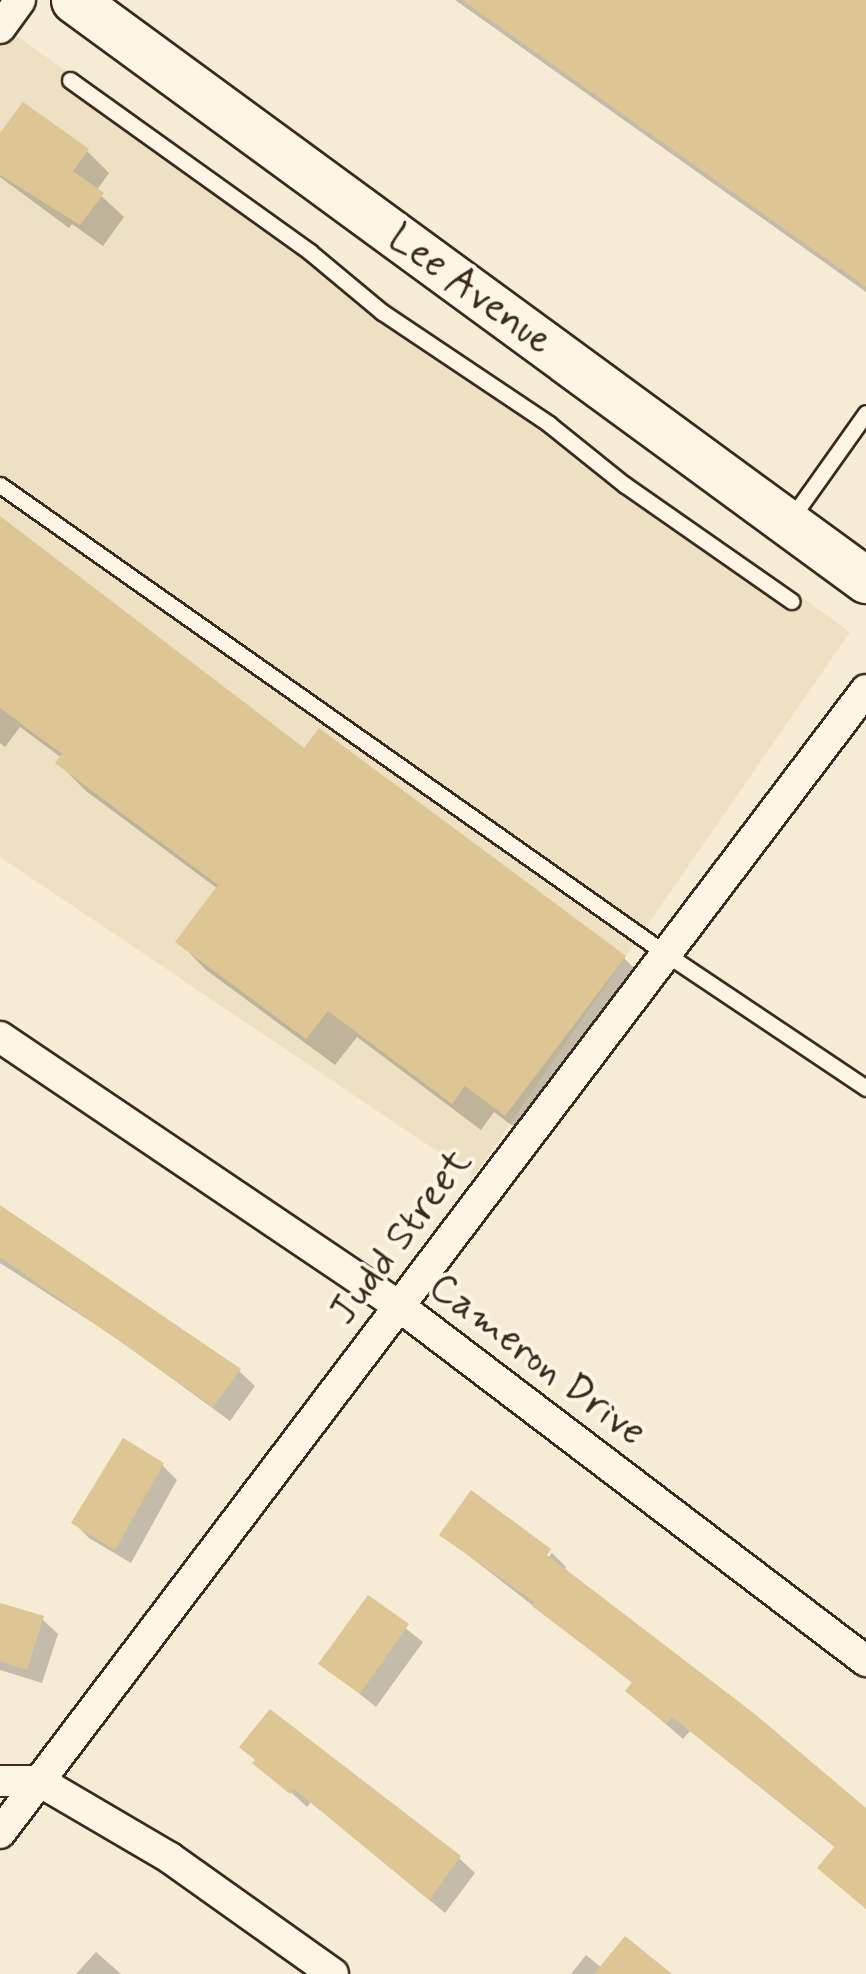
<!DOCTYPE html>
<style>
body{margin:0}
#map{position:relative;width:866px;height:1974px;overflow:hidden;background:#f6ebd5;font-family:Mynerve,sans-serif}
div>[style]{position:absolute}
[style*='--x']{left:calc(var(--x)*1px);top:calc(var(--y)*1px);width:calc(var(--w)*1px);rotate:calc(var(--a)*1deg)}
.built>*{inset:0;background:#eee0c2}
.shadow>*{inset:0;background:#0003}
.building>*{inset:0;background:#ddc594}
.roads{filter:drop-shadow(2px 0 #3b2a1e) drop-shadow(-2px 0 #3b2a1e) drop-shadow(0 2px #3b2a1e) drop-shadow(0 -2px #3b2a1e)}
.lane>*{height:15px;margin:-7.5px;padding:0 7.5px;transform-origin:7.5px;border-radius:7.5px;background:#fcf5e5}
.street>*{height:30px;margin:-15px;padding:0 15px;transform-origin:15px;border-radius:15px;background:#fcf5e5}
.secondary>*{height:45px;margin:-22.5px;padding:0 22.5px;transform-origin:22.5px;border-radius:22.5px;background:#fcf5e5}
span{translate:-50% -50%;white-space:nowrap;text-align:center;line-height:1.15;-webkit-text-stroke:8px #fcf5e5;paint-order:stroke}
.street-label{font-size:40px;color:#3b2a1e}
</style>
<div id="map">
<div class="built">
<i style="clip-path:polygon(0 24px,850px 632px,474px 1176px,0 857px)"></i>
</div>
<div class="shadow">
<i style="clip-path:polygon(455px 0,866px 0,866px 292px)"></i>
<i style="clip-path:polygon(0 138px,87px 151px,109px 173px,96px 191px,124px 217px,103px 246px,72px 224px,69px 228px,0 177px)"></i>
<i style="clip-path:polygon(0 521px,305px 752px,624px 958px,652px 986px,534px 1142px,494px 1112px,481px 1130px,357px 1037px,335px 1065px,206px 970px,179px 942px,218px 889px,86px 791px,58px 763px,62px 758px,20px 727px,5px 747px,0 743px)"></i>
<i style="clip-path:polygon(0 1207px,239px 1371px,255px 1386px,230px 1421px,118px 1339px,0 1263px)"></i>
<i style="clip-path:polygon(162px 1465px,177px 1480px,131px 1563px,89px 1538px,74px 1523px)"></i>
<i style="clip-path:polygon(442px 1535px,542px 1566px,552px 1553px,566px 1567px,564px 1571px,866px 1810px,866px 1909px,836px 1848px,690px 1731px,683px 1739px,628px 1691px,634px 1684px)"></i>
<i style="clip-path:polygon(368px 1599px,423px 1642px,376px 1707px,322px 1664px)"></i>
<i style="clip-path:polygon(0 1605px,42px 1619px,58px 1634px,42px 1683px,0 1670px)"></i>
<i style="clip-path:polygon(258px 1762px,459px 1858px,475px 1873px,445px 1913px,311px 1802px,307px 1807px)"></i>
<i style="clip-path:polygon(96px 1952px,121px 1974px,76px 1974px)"></i>
<i style="clip-path:polygon(586px 1955px,602px 1968px,668px 1974px,571px 1974px)"></i>
</div>
<div class="building">
<i style="clip-path:polygon(462px 0,866px 0,866px 287px)"></i>
<i style="clip-path:polygon(23px 102px,89px 149px,73px 171px,104px 193px,80px 225px,0 175px,0 133px)"></i>
<i style="clip-path:polygon(0 516px,304px 748px,319px 728px,626px 956px,505px 1116px,465px 1086px,452px 1104px,328px 1011px,306px 1039px,175px 942px,218px 885px,55px 763px,62px 754px,0 708px)"></i>
<i style="clip-path:polygon(0 1205px,241px 1369px,213px 1407px,0 1257px)"></i>
<i style="clip-path:polygon(123px 1438px,164px 1463px,115px 1550px,71px 1523px)"></i>
<i style="clip-path:polygon(471px 1490px,551px 1549px,547px 1555px,756px 1715px,866px 1808px,866px 1909px,817px 1868px,835px 1846px,672px 1717px,666px 1724px,625px 1691px,632px 1682px,532px 1606px,535px 1602px,439px 1535px)"></i>
<i style="clip-path:polygon(368px 1595px,409px 1624px,360px 1694px,318px 1664px)"></i>
<i style="clip-path:polygon(0 1603px,44px 1616px,27px 1670px,0 1661px)"></i>
<i style="clip-path:polygon(270px 1709px,461px 1856px,429px 1900px,294px 1789px,290px 1794px,252px 1763px,255px 1760px,239px 1747px)"></i>
<i style="clip-path:polygon(625px 1936px,672px 1974px,594px 1974px)"></i>
</div>
<div class="roads">
<div class="lane">
<i style="--x:70;--y:80;--w:295;--a:35.6"></i>
<i style="--x:310;--y:252;--w:94;--a:39.8"></i>
<i style="--x:382;--y:312;--w:201;--a:33.8"></i>
<i style="--x:549;--y:424;--w:97;--a:38.8"></i>
<i style="--x:625;--y:485;--w:203;--a:34.9"></i>
<i style="--x:0;--y:485;--w:815;--a:35.15"></i>
<i style="--x:666;--y:954;--w:241;--a:33.8"></i>
<i style="--x:790;--y:520;--w:131;--a:-54.6"></i>
</div>
<div class="street">
<i style="--x:0;--y:28;--w:34;--a:-54"></i>
<i style="--x:0;--y:1037;--w:481;--a:34"></i>
<i style="--x:399;--y:1306;--w:587;--a:37.24"></i>
<i style="--x:0;--y:1781;--w:39;--a:0"></i>
<i style="--x:39;--y:1781;--w:152;--a:30.4"></i>
<i style="--x:170;--y:1858;--w:200;--a:35.4"></i>
<i style="--x:0;--y:1833;--w:1434;--a:-52.85"></i>
</div>
<div class="secondary">
<i style="--x:74;--y:0;--w:982;--a:36.22"></i>
</div>
</div>
<div class="street-label">
<span style="left:470px;top:290px;rotate:36deg">Lee Avenue</span>
<span style="left:401px;top:1237px;rotate:-53deg">Judd Street</span>
<span style="left:537px;top:1360px;rotate:37deg">Cameron Drive</span>
</div>
</div>
